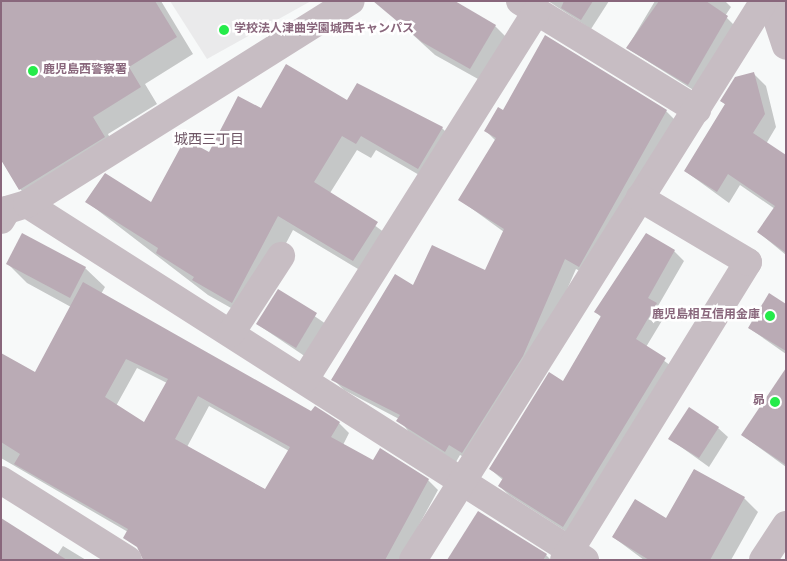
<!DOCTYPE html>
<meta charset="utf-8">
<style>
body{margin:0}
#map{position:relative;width:787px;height:561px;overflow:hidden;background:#f7f9f9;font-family:Overpass,"Noto Sans JP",sans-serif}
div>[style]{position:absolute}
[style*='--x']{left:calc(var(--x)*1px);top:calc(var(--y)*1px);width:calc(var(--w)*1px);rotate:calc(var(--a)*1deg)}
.built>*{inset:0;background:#eaeaeb}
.shadow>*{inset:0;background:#0003}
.building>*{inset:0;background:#baabb5}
.minor>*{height:28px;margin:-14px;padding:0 14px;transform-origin:14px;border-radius:14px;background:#c7bdc3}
.dots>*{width:14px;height:14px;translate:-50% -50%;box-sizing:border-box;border:2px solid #fff;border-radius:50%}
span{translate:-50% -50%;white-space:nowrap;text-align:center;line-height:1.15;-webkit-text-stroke:5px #fff;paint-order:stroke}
.poi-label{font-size:12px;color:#89677c;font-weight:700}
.left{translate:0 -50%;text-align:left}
.right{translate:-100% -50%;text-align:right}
.neighbourhood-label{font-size:14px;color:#6e5564}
.frame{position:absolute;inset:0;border:2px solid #89677c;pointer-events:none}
</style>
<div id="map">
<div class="built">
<i style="clip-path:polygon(170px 1px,311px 1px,207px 59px)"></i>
</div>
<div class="shadow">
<i style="clip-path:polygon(1px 1px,161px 1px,193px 54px,145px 84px,157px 104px,108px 134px,118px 155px,36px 206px,20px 189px)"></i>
<i style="clip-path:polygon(548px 1px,609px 1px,591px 29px)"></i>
<i style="clip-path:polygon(655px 1px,725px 1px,731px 7px,725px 16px,736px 27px,698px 93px,627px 48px)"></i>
<i style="clip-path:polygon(388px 12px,495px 26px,511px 42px,487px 84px,435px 55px)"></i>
<i style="clip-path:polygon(754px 74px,766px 86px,776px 127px,766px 144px,786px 168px,786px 255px,758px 232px,775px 209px,740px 185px,729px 203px,685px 171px,726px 105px,721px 101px)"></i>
<i style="clip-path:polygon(347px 102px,442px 128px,457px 143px,433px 183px,376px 150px,371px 158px,357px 150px,330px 193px,392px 238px,368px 275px,293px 230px,247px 317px,208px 295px,87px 202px,105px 175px,151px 204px,261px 109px)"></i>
<i style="clip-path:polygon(503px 111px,666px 111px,677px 122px,590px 276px,576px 269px,533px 367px,473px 462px,460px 455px,456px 462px,409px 432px,399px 419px,344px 390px,333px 379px,414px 287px,486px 271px,504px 232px,460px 200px,496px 141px,486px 131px)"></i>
<i style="clip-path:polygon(674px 251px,684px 261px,658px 306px,666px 314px,646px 347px,675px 369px,573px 536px,509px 495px,499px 486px,503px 480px,490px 469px,564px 383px,602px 318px,595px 311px)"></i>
<i style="clip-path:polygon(evenodd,7px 263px,85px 268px,105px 287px,101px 294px,312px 413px,339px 423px,349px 433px,343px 445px,373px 462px,428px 480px,438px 490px,400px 560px,338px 560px,128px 532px,1px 458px,1px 354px,35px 374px,71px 307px,27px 283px,7px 263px,137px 368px,167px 383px,145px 424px,116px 406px,137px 368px,7px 263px,209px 406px,289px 451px,266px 490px,187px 447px,209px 406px)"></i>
<i style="clip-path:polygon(278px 291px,326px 324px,306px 357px,257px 324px)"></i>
<i style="clip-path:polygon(786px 305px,786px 354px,749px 328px)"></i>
<i style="clip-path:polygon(786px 370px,786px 467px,742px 435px)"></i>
<i style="clip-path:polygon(718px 428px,728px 437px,709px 467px,670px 439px)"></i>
<i style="clip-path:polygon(694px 470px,744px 498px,758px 512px,731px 560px,644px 560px,613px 537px,667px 520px)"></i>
<i style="clip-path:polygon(63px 546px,86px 560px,1px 560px,57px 555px)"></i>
<i style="clip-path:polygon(546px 555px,551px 560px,449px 560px)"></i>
</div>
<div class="building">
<i style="clip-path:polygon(1px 1px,155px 1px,177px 37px,129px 67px,141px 87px,93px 117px,105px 137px,19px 190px,1px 160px)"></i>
<i style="clip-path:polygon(373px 1px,455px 1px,496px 25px,470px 69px,422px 42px)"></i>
<i style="clip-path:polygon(564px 1px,593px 1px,581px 20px,561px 8px)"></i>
<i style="clip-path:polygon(659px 1px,706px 1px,728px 16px,688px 85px,626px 48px)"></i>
<i style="clip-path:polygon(545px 35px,667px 110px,579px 267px,565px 259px,523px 356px,462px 453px,449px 445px,445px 452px,396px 421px,400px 415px,331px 380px,395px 274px,413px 285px,432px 245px,485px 270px,504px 229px,458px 200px,496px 138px,484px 131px,498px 107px,503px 110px)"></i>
<i style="clip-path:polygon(286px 64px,347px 100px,357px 83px,443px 127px,418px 169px,361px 136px,356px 144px,342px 136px,314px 182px,378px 222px,353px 261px,278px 216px,232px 303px,192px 280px,194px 277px,156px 253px,158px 248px,85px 202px,105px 173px,151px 202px,185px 139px,209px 152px,238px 96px,261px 108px)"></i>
<i style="clip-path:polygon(754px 72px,765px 114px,753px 133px,786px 155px,786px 253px,757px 232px,775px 206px,728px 174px,717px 192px,684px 171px,725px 104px,720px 101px,735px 77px)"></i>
<i style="clip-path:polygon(22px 233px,86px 267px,70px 298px,6px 264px)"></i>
<i style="clip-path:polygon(646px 233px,675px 250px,648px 298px,657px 303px,636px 339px,666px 358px,563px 527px,498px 486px,503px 478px,489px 469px,549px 372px,563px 381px,601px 316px,594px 312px)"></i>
<i style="clip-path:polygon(evenodd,83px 282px,311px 411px,315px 406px,340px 422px,331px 437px,373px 460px,380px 448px,429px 479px,385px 560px,143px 560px,137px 547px,123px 538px,128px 529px,14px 464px,20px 454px,1px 442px,1px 353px,35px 372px,83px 282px,126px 359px,168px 379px,144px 422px,105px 397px,126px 359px,83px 282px,198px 396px,290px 447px,265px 489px,175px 439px,198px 396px)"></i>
<i style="clip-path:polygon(278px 289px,317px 313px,296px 348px,256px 324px)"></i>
<i style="clip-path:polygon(769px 293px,786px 304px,786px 351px,748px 328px)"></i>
<i style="clip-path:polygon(786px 368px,786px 465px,741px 435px)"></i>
<i style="clip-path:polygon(689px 407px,719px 427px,699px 458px,668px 439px)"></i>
<i style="clip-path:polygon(694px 469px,745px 497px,710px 560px,649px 560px,612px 537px,635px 499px,666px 518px)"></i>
<i style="clip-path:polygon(478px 511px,547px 554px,543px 560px,447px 560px)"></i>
<i style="clip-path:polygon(1px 518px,67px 560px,1px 560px)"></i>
</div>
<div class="minor">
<i style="--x:520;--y:1;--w:208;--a:31.6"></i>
<i style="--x:771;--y:1;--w:47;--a:71.6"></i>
<i style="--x:27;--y:204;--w:662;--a:32.54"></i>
<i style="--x:1;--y:220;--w:12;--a:-59"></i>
<i style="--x:7;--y:210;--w:21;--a:-17"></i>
<i style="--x:27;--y:204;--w:382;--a:-32.1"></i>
<i style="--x:231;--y:333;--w:92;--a:-57"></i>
<i style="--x:305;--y:379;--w:434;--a:-57.8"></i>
<i style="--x:1;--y:480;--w:150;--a:32.2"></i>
<i style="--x:413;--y:560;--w:660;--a:-57.88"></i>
<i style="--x:564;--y:560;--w:350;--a:-58.3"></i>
<i style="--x:748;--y:262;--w:126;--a:-149.3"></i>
<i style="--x:763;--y:560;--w:42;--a:-56.7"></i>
</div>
<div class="dots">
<i style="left:224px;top:30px;background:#25eb4a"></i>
<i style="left:33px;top:71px;background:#25eb4a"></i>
<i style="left:770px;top:316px;background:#25eb4a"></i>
<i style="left:775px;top:402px;background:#25eb4a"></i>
</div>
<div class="poi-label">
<span class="left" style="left:234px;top:30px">学校法人津曲学園城西キャンパス</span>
<span class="left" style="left:43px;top:71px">鹿児島西警察署</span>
<span class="right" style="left:760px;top:316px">鹿児島相互信用金庫</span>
<span class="right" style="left:765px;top:402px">昴</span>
</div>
<div class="neighbourhood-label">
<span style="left:209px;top:141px">城西三丁目</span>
</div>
<div class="frame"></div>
</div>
